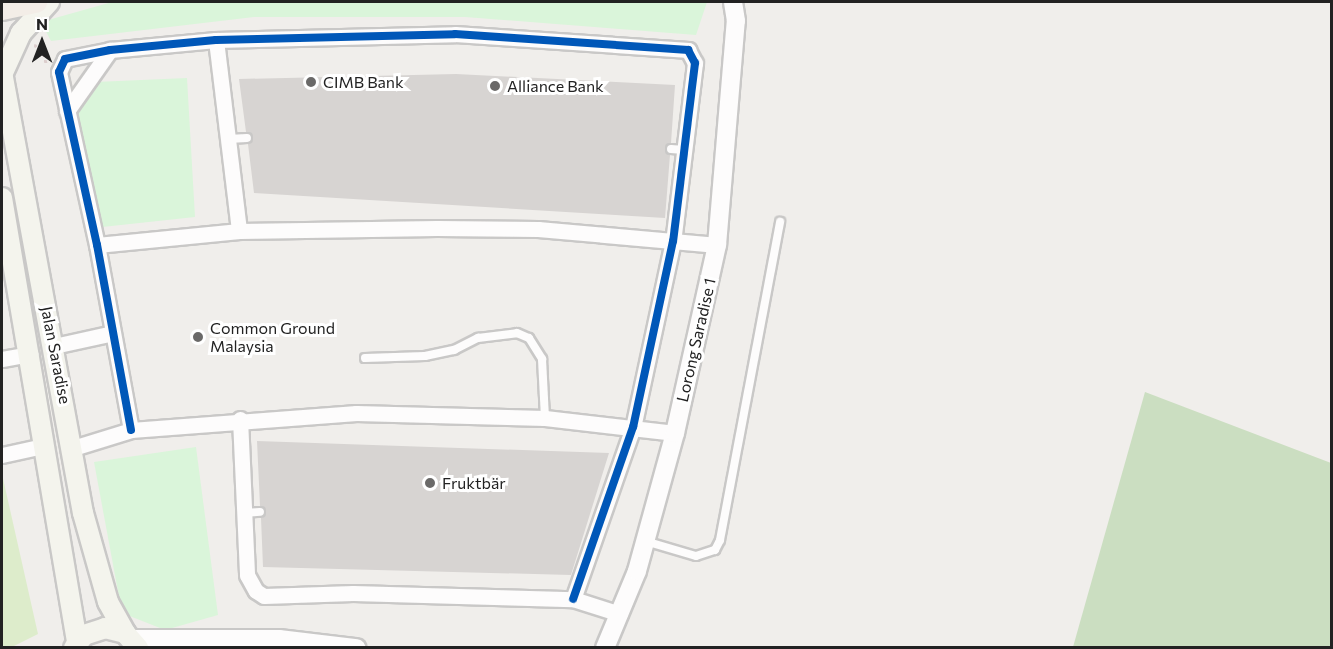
<!DOCTYPE html>
<meta charset="utf-8">
<style>
body{margin:0}
#map{position:relative;width:1333px;height:649px;overflow:hidden;background:#f0eeeb;font-family:Commissioner,sans-serif}
div>[style]{position:absolute}
[style*='--x']{left:calc(var(--x)*1px);top:calc(var(--y)*1px);width:calc(var(--w)*1px);rotate:calc(var(--a)*1deg)}
.grass>*{inset:0;background:#ddeccb}
.forest>*{inset:0;background:#cbdec1}
.park>*{inset:0;background:#daf5da}
.building>*{inset:0;background:#d7d4d2}
.path>*{height:3px;margin-top:-1.5px;transform-origin:0;background:repeating-linear-gradient(90deg,#dccecd 0 3px,transparent 0 6px)}
.roads{filter:drop-shadow(2px 0 #c9c8c7) drop-shadow(-2px 0 #c9c8c7) drop-shadow(0 2px #c9c8c7) drop-shadow(0 -2px #c9c8c7)}
.service>*{height:8px;margin:-4px;padding:0 4px;transform-origin:4px;border-radius:4px;background:#fdfcfc}
.minor>*{height:15px;margin:-7.5px;padding:0 7.5px;transform-origin:7.5px;border-radius:7.5px;background:#fdfcfc}
.tertiary>*{height:18px;margin:-9px;padding:0 9px;transform-origin:9px;border-radius:9px;background:#fdfcfc}
.secondary>*{height:20px;margin:-10px;padding:0 10px;transform-origin:10px;border-radius:10px;background:#f4f4ed}
.primary>*{height:22px;margin:-11px;padding:0 11px;transform-origin:11px;border-radius:11px;background:#f3ede7}
.cycleway>*{height:8px;margin:-4px;padding:0 4px;transform-origin:4px;border-radius:4px;background:#0057b8}
.dots>*{width:16px;height:16px;translate:-50% -50%;box-sizing:border-box;border:3px solid #fff;border-radius:50%}
span{translate:-50% -50%;white-space:nowrap;text-align:center;line-height:1.15;-webkit-text-stroke:6px #fff;paint-order:stroke}
.poi-label{font-size:16px;color:#222}
.left{translate:0 -50%;text-align:left}
.street-label{font-size:16px;color:#222}
.frame{position:absolute;inset:0;border:3px solid #222;pointer-events:none}
.north{position:absolute;left:12px;top:12px;width:60px;height:60px;-webkit-text-stroke:4px #fff;paint-order:stroke;rotate:0deg;font-size:16px;font-weight:700;line-height:24px;text-align:center;color:#222}
.north::after{content:'';display:block;margin:auto;width:21px;height:27px;background:#222;clip-path:polygon(50% 0,100% 100%,50% 72%,0 100%)}
</style>
<div id="map">
<div class="grass">
<i style="clip-path:polygon(2px 474px,38px 634px,12px 647px,2px 647px)"></i>
</div>
<div class="forest">
<i style="clip-path:polygon(1145px 392px,1331px 463px,1331px 647px,1073px 647px)"></i>
</div>
<div class="park">
<i style="clip-path:polygon(112px 2px,707px 2px,696px 35px,465px 17px,254px 17px,51px 41px,41px 22px)"></i>
<i style="clip-path:polygon(187px 78px,195px 217px,93px 228px,100px 217px,74px 111px,95px 82px)"></i>
<i style="clip-path:polygon(196px 447px,218px 615px,165px 630px,122px 613px,94px 462px)"></i>
</div>
<div class="building">
<i style="clip-path:polygon(456px 74px,675px 85px,671px 143px,665px 148px,670px 155px,665px 218px,254px 193px,248px 144px,253px 137px,246px 132px,239px 79px)"></i>
<i style="clip-path:polygon(257px 441px,609px 453px,571px 575px,263px 567px,261px 518px,266px 512px,260px 506px)"></i>
</div>
<div class="path">
<i style="--x:34;--y:45;--w:9;--a:21"></i>
<i style="--x:42;--y:48;--w:16;--a:75"></i>
</div>
<div class="roads">
<div class="service">
<i style="--x:228;--y:139;--w:19;--a:-3"></i>
<i style="--x:671;--y:149;--w:13;--a:4"></i>
<i style="--x:365;--y:358;--w:60;--a:-1.9"></i>
<i style="--x:425;--y:356;--w:30;--a:-12"></i>
<i style="--x:454;--y:350;--w:27;--a:-27"></i>
<i style="--x:478;--y:338;--w:39;--a:-7"></i>
<i style="--x:517;--y:333;--w:13;--a:23"></i>
<i style="--x:529;--y:338;--w:25;--a:58"></i>
<i style="--x:542;--y:359;--w:59;--a:87.1"></i>
<i style="--x:244;--y:513;--w:16;--a:-4"></i>
<i style="--x:645;--y:541;--w:53;--a:16.4"></i>
<i style="--x:696;--y:556;--w:20;--a:-18"></i>
<i style="--x:715;--y:550;--w:11;--a:-63"></i>
<i style="--x:720;--y:540;--w:324;--a:-79.3"></i>
</div>
<div class="minor">
<i style="--x:216;--y:40;--w:192;--a:83.1"></i>
<i style="--x:67;--y:111;--w:75;--a:-54.8"></i>
<i style="--x:97;--y:245;--w:143;--a:-5.6"></i>
<i style="--x:239;--y:231;--w:198;--a:-0.9"></i>
<i style="--x:437;--y:228;--w:101;--a:0.6"></i>
<i style="--x:538;--y:229;--w:180;--a:5.1"></i>
<i style="--x:54;--y:346;--w:60;--a:-12.4"></i>
<i style="--x:2;--y:359;--w:29;--a:-10"></i>
<i style="--x:240;--y:419;--w:156;--a:87.4"></i>
<i style="--x:247;--y:575;--w:18;--a:61"></i>
<i style="--x:256;--y:591;--w:9;--a:32"></i>
<i style="--x:264;--y:596;--w:89;--a:-1.9"></i>
<i style="--x:353;--y:593;--w:220;--a:1.6"></i>
<i style="--x:573;--y:599;--w:49;--a:17.7"></i>
<i style="--x:131;--y:430;--w:188;--a:-100.4"></i>
<i style="--x:97;--y:245;--w:177;--a:-102.4"></i>
<i style="--x:59;--y:72;--w:14;--a:-65"></i>
<i style="--x:65;--y:59;--w:46;--a:-11.3"></i>
<i style="--x:110;--y:50;--w:106;--a:-5.4"></i>
<i style="--x:216;--y:40;--w:239;--a:-1.4"></i>
<i style="--x:455;--y:34;--w:234;--a:3.9"></i>
<i style="--x:688;--y:50;--w:15;--a:62"></i>
<i style="--x:695;--y:63;--w:179;--a:97"></i>
<i style="--x:673;--y:241;--w:190;--a:102.1"></i>
<i style="--x:633;--y:427;--w:182;--a:109.2"></i>
<i style="--x:73;--y:448;--w:61;--a:-17.2"></i>
<i style="--x:131;--y:430;--w:226;--a:-4.3"></i>
<i style="--x:356;--y:413;--w:189;--a:1.5"></i>
<i style="--x:545;--y:418;--w:131;--a:6.6"></i>
<i style="--x:2;--y:455;--w:42;--a:-12.4"></i>
</div>
<div class="tertiary">
<i style="--x:133;--y:639;--w:146;--a:0"></i>
<i style="--x:279;--y:639;--w:78;--a:6.7"></i>
<i style="--x:605;--y:648;--w:83;--a:-67.4"></i>
<i style="--x:637;--y:571;--w:143;--a:-74.6"></i>
<i style="--x:675;--y:433;--w:193;--a:-77.4"></i>
<i style="--x:717;--y:245;--w:225;--a:-85.2"></i>
<i style="--x:736;--y:21;--w:19;--a:-99"></i>
</div>
<div class="secondary">
<i style="--x:2;--y:72;--w:448;--a:79.6"></i>
<i style="--x:83;--y:513;--w:92;--a:74.3"></i>
<i style="--x:108;--y:602;--w:35;--a:61"></i>
<i style="--x:2;--y:75;--w:46;--a:-65.7"></i>
<i style="--x:21;--y:33;--w:42;--a:-47.9"></i>
<i style="--x:2;--y:198;--w:451;--a:80.4"></i>
<i style="--x:74;--y:648;--w:16;--a:-52"></i>
<i style="--x:84;--y:635;--w:22;--a:-18"></i>
<i style="--x:105;--y:628;--w:21;--a:14"></i>
<i style="--x:125;--y:633;--w:20;--a:49"></i>
</div>
<div class="primary">
<i style="--x:2;--y:9;--w:35;--a:-12"></i>
</div>
</div>
<div class="cycleway">
<i style="--x:131;--y:430;--w:188;--a:-100.4"></i>
<i style="--x:97;--y:245;--w:177;--a:-102.4"></i>
<i style="--x:59;--y:72;--w:14;--a:-65"></i>
<i style="--x:65;--y:59;--w:46;--a:-11.3"></i>
<i style="--x:110;--y:50;--w:106;--a:-5.4"></i>
<i style="--x:216;--y:40;--w:239;--a:-1.4"></i>
<i style="--x:455;--y:34;--w:234;--a:3.9"></i>
<i style="--x:688;--y:50;--w:15;--a:62"></i>
<i style="--x:695;--y:63;--w:179;--a:97"></i>
<i style="--x:673;--y:241;--w:190;--a:102.1"></i>
<i style="--x:633;--y:427;--w:182;--a:109.2"></i>
</div>
<div class="dots">
<i style="left:311px;top:82px;background:#6a6968"></i>
<i style="left:495px;top:86px;background:#6a6968"></i>
<i style="left:198px;top:337px;background:#6a6968"></i>
<i style="left:430px;top:483px;background:#6a6968"></i>
</div>
<div class="poi-label">
<span class="left" style="left:323px;top:82px">CIMB Bank</span>
<span class="left" style="left:507px;top:86px">Alliance Bank</span>
<span class="left" style="left:210px;top:337px">Common Ground<br>Malaysia</span>
<span class="left" style="left:442px;top:483px">Fruktbär</span>
</div>
<div class="street-label">
<span style="left:696px;top:340px;rotate:-77deg">Lorong Saradise 1</span>
<span style="left:56px;top:355px;rotate:79deg">Jalan Saradise</span>
</div>
<div class="frame"></div>
<div class="north">N</div>
</div>
